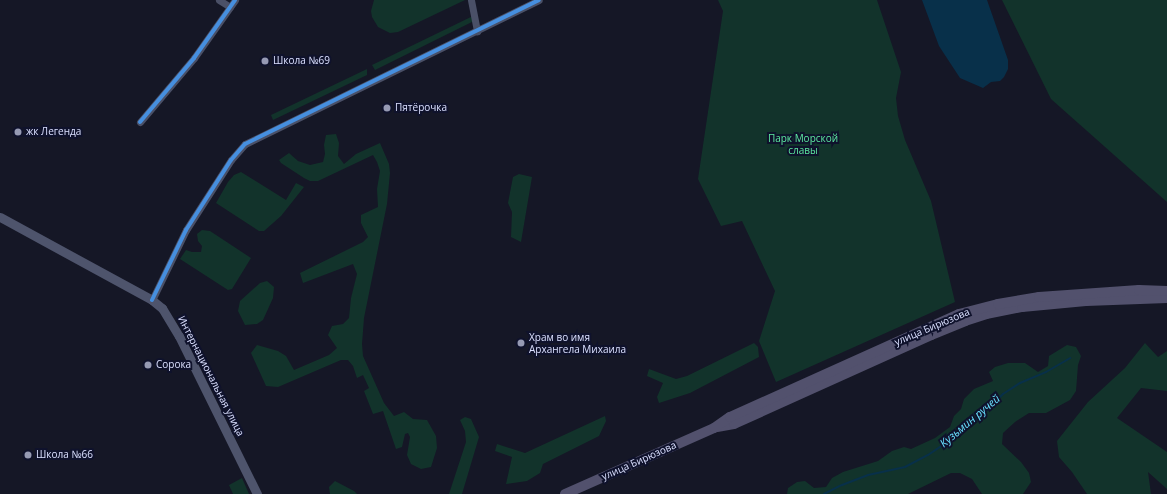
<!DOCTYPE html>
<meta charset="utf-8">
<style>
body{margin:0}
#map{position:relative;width:1167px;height:494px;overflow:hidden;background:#151726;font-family:"Open Sans",sans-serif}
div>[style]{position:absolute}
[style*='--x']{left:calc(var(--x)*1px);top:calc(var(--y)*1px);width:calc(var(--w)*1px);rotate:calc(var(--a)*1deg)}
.green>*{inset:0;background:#12332b}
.water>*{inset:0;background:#08304a}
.stream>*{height:2px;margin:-1px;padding:0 1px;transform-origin:1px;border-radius:1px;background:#08304a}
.minor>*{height:7px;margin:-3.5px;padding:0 3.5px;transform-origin:3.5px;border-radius:3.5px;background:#4a5067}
.secondary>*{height:9px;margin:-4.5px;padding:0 4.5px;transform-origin:4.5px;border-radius:4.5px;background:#4e546c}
.primary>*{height:10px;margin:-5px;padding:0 5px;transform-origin:5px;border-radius:5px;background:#52516d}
.cycleway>*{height:4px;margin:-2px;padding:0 2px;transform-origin:2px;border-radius:2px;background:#468fdf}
.dots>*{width:11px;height:11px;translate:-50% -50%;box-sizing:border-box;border:2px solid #0f122c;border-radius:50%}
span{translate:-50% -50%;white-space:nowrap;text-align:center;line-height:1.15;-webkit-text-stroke:4px #0f122c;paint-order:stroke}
.poi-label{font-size:10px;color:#dbe0ff}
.left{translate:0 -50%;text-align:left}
.park-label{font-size:10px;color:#5de9a1}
.street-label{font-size:10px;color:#dbe0ff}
.water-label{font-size:11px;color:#69e1ff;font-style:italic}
</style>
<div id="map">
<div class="green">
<i style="clip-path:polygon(374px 0,465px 0,398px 32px,390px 33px,378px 27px,372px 17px,371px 11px)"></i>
<i style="clip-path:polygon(718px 0,877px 0,901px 72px,896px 98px,898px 116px,905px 140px,931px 201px,955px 302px,776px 382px,759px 341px,775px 291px,742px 221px,721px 226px,698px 179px,723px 11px)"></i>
<i style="clip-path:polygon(1002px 0,1167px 0,1167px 202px,1051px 99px)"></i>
<i style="clip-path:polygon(475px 15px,478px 19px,375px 70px,372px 65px)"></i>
<i style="clip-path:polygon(367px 69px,367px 75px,273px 120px,271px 115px)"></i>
<i style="clip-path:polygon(336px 134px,339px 143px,338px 156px,344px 164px,356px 154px,380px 143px,389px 164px,390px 173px,387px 204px,364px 318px,362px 344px,363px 356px,384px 403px,394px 416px,404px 412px,413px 419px,427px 420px,436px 436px,437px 448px,431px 467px,421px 469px,411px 464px,407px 455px,410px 437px,408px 433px,405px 434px,402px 447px,396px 449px,383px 411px,373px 414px,364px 391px,369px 388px,363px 375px,357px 378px,353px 366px,348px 360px,341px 360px,278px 387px,266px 386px,251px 353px,257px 345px,278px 351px,286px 356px,294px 370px,329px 355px,337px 348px,328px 335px,332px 326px,343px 324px,349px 318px,351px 298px,357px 274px,353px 264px,303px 283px,300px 273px,363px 242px,368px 237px,361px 223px,361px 215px,378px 207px,377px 189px,380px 171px,377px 162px,373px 155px,318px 181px,310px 181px,304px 178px,281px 163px,279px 160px,289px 153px,298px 161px,310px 165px,323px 162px,325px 154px,324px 145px,326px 135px)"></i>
<i style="clip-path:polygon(241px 172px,286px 200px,296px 183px,304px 187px,281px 216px,264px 231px,259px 231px,216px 203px,228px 182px,234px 175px)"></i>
<i style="clip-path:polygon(519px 174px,532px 177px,521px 242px,511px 237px,512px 212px,508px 203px,513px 177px)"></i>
<i style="clip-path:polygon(202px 230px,210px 231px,251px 258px,232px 289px,228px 290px,180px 259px,186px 250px,192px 252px,201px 252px,202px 246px,198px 241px,197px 234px)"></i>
<i style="clip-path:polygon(267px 281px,274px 287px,273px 298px,263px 320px,257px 324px,245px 325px,238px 311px,240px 301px,260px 283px)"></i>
<i style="clip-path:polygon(754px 343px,758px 347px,759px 357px,690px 393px,659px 403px,657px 397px,663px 383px,647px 376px,649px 369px,676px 379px,687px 376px)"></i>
<i style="clip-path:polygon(1145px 343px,1158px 357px,1167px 351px,1167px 391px,1141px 388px,1117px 418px,1167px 452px,1167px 489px,1148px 472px,1151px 494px,1087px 494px,1072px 472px,1059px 457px,1057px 441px,1088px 402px,1125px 368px)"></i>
<i style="clip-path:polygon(1067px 345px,1076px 347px,1081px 356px,1078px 365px,1076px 391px,1070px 400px,1046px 413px,1029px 413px,1015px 422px,1003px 433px,1002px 444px,1021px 462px,1029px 473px,1031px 482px,1023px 494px,982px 494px,972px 479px,960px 473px,951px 473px,908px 494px,787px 494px,788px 488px,797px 482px,805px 481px,814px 488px,826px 487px,832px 478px,843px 472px,878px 461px,892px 451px,904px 447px,911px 449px,935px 438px,950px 427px,954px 416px,961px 409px,964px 399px,974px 389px,993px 381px,989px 372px,995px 367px,1008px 363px,1025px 363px,1038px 372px,1048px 366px,1049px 356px)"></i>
<i style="clip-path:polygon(605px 416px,606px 421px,599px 436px,543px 464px,540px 473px,527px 481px,506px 484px,512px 457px,495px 451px,497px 444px,525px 453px)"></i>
<i style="clip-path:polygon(465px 417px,471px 419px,479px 437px,462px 494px,449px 494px,466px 442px,465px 431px,460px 420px)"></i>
<i style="clip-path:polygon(242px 478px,249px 494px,233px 494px,229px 485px)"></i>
<i style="clip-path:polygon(335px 481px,354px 491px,357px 494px,330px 494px,329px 487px)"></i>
</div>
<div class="water">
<i style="clip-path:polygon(922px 0,987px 0,1008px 60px,1008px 69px,1004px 77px,1000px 81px,991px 82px,983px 88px,960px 78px,939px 46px)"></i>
</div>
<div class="stream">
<i style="--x:824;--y:494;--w:20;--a:-27"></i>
<i style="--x:842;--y:485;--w:28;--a:-21"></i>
<i style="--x:868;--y:475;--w:38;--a:-12"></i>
<i style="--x:905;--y:467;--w:26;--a:-28"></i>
<i style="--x:928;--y:455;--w:37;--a:-34"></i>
<i style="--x:959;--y:434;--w:35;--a:-40"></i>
<i style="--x:986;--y:411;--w:24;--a:-45"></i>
<i style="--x:1003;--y:394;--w:20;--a:-33"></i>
<i style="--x:1020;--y:383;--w:28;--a:-23"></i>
<i style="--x:1046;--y:372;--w:28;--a:-30"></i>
</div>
<div class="minor">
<i style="--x:219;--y:0;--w:13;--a:32"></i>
<i style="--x:471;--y:0;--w:32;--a:79"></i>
<i style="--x:140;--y:122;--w:84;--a:-49.8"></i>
<i style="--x:194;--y:58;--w:71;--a:-54.7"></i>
<i style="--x:152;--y:300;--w:78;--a:-64.1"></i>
<i style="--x:186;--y:230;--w:83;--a:-57.3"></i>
<i style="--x:231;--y:160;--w:21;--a:-49"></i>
<i style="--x:245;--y:144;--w:327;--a:-26.1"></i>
</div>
<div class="secondary">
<i style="--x:0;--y:217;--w:173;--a:28.6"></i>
<i style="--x:152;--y:300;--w:13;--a:39"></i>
<i style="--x:162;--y:308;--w:33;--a:59"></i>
<i style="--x:179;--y:336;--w:176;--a:63.7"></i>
</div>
<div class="primary">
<i style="--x:717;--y:427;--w:17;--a:-10"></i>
<i style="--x:734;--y:424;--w:216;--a:-24.3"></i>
<i style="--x:931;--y:335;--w:37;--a:-22"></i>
<i style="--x:965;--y:321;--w:22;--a:-18"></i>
<i style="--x:986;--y:314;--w:37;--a:-11"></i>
<i style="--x:1022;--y:307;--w:64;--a:-5.4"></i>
<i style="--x:1086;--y:301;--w:81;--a:-2.1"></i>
<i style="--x:565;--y:494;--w:163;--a:-23.9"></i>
<i style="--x:714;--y:428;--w:19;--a:-35"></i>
<i style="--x:730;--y:417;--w:251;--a:-24.2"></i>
<i style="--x:959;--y:314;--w:40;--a:-14.4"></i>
<i style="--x:998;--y:304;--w:42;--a:-9.7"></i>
<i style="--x:1039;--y:297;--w:100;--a:-4"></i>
<i style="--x:1139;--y:290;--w:28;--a:2"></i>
</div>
<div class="cycleway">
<i style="--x:140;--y:122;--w:84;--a:-49.8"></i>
<i style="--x:194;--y:58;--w:71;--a:-54.7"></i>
<i style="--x:152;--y:300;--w:78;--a:-64.1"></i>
<i style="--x:186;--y:230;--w:83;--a:-57.3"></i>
<i style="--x:231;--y:160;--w:21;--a:-49"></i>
<i style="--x:245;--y:144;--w:327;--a:-26.1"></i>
</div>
<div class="dots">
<i style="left:265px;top:61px;background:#969ab3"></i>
<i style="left:387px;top:108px;background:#969ab3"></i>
<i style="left:18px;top:132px;background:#969ab3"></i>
<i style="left:521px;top:343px;background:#969ab3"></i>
<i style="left:148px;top:365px;background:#969ab3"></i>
<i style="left:28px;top:455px;background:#969ab3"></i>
</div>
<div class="poi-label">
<span class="left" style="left:273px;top:61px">Школа №69</span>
<span class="left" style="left:395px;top:108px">Пятёрочка</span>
<span class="left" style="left:26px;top:132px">жк Легенда</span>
<span class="left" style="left:529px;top:343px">Храм во имя<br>Архангела Михаила</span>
<span class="left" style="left:156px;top:365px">Сорока</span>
<span class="left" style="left:36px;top:455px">Школа №66</span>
</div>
<div class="park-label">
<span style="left:803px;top:144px">Парк Морской<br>славы</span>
</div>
<div class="street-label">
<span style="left:932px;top:327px;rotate:-23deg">улица Бирюзова</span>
<span style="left:211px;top:376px;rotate:63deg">Интернациональная улица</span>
<span style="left:639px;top:461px;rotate:-24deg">улица Бирюзова</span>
</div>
<div class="water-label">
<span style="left:970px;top:421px;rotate:-40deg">Кузьмин ручей</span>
</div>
</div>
